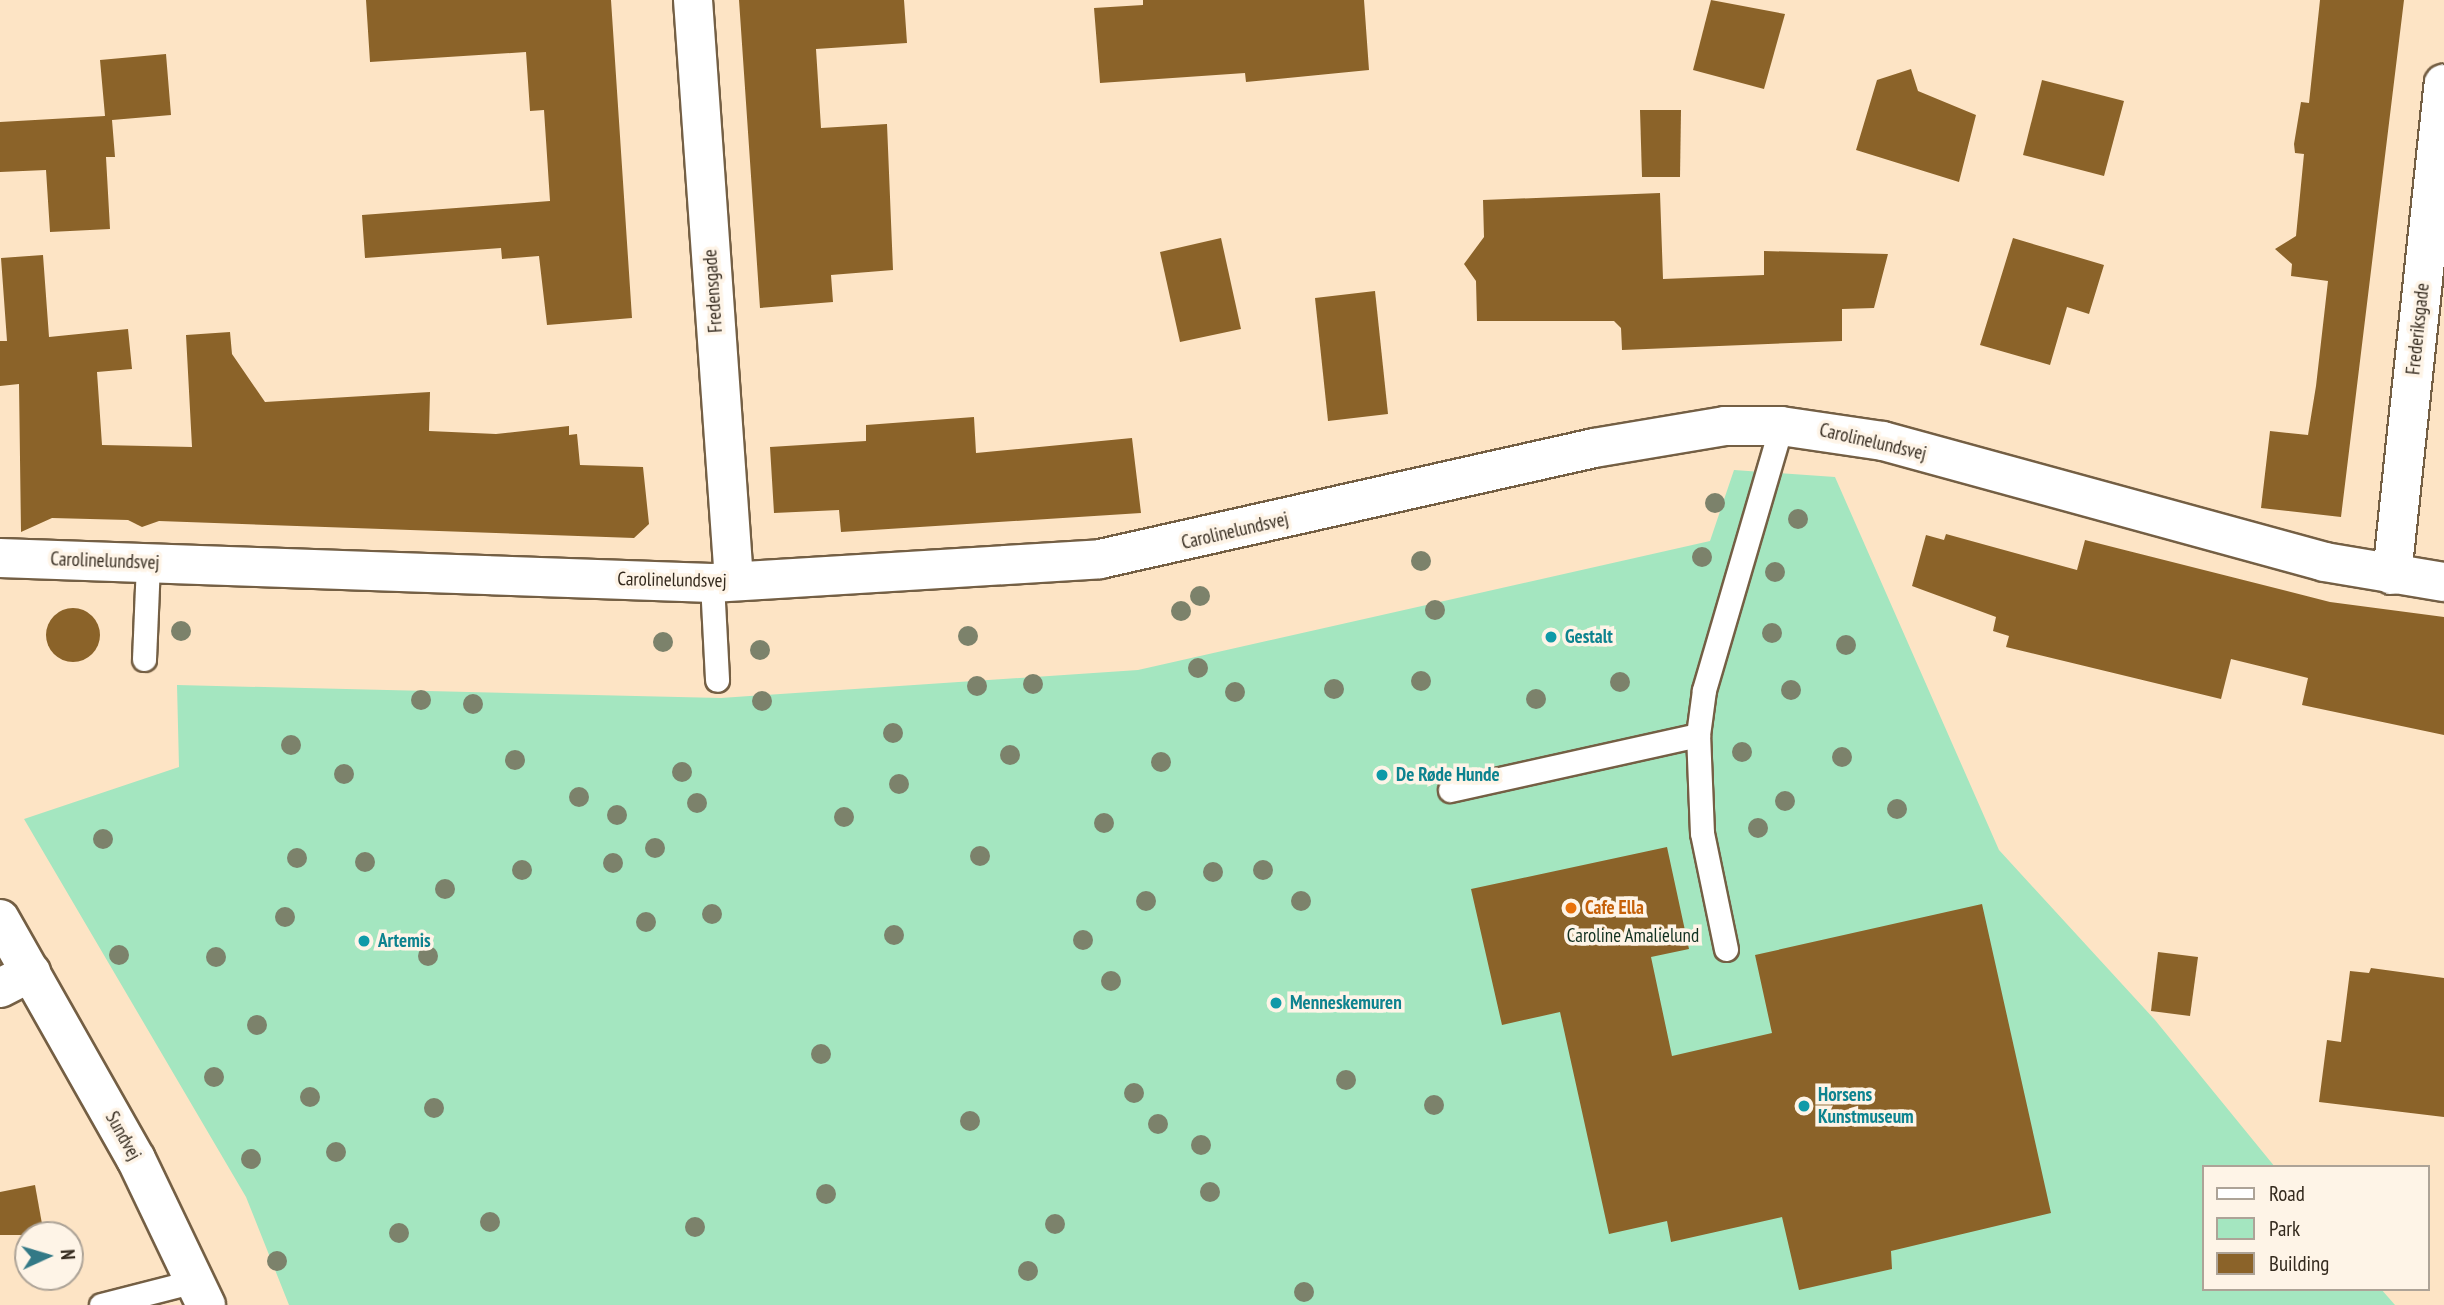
<!DOCTYPE html>
<meta charset="utf-8">
<style>
body{margin:0}
#map{position:relative;width:2444px;height:1305px;overflow:hidden;background:#fde4c5;font-family:"PT Sans Narrow",sans-serif}
div>[style]{position:absolute}
[style*='--x']{left:calc(var(--x)*1px);top:calc(var(--y)*1px);width:calc(var(--w)*1px);rotate:calc(var(--a)*1deg)}
.green>*{inset:0;background:#a4e6c0}
.building>*{inset:0;background:#8b6329}
.round{border-radius:50%}
.roads{filter:drop-shadow(2px 0 #745f44) drop-shadow(-2px 0 #745f44) drop-shadow(0 2px #745f44) drop-shadow(0 -2px #745f44)}
.lane>*{height:23px;margin:-11.5px;padding:0 11.5px;transform-origin:11.5px;border-radius:11.5px;background:#fff}
.street>*{height:38px;margin:-19px;padding:0 19px;transform-origin:19px;border-radius:19px;background:#fff}
.secondary>*{height:38px;margin:-19px;padding:0 19px;transform-origin:19px;border-radius:19px;background:#fff}
.trees>*{width:20px;height:20px;margin:-10px;border-radius:50%;background:#7c826b}
.dots>*{width:19px;height:19px;translate:-50% -50%;box-sizing:border-box;border:4px solid #fef4e7;border-radius:50%}
span{translate:-50% -50%;white-space:nowrap;text-align:center;line-height:1.15;-webkit-text-stroke:7px #fef4e7;paint-order:stroke}
.street-label{font-size:19px;color:#342a1e}
.culture-label{font-size:19px;color:#0d838f;font-weight:700}
.left{translate:0 -50%;text-align:left}
.food-label{font-size:19px;color:#c56008;font-weight:700}
.park-label{font-size:19px;color:#123121}
.legend{position:absolute;left:2202px;top:1165px;width:228px;height:126px;box-sizing:border-box;background:#fef4e7;border:2px solid #ada397;margin:0;padding:9px 12px;list-style:none;font-size:21px;color:#342a1e}
.legend li{display:flex;align-items:center;gap:14px;height:35px}
.legend b{width:35px;border:2px solid #ada397}
.north{position:absolute;left:14px;top:1221px;width:70px;height:70px;box-sizing:border-box;background:#fef4e7;border:2px solid #ada397;border-radius:50%;rotate:86deg;font-size:19px;font-weight:700;line-height:28px;text-align:center;color:#342a1e}
.north::after{content:'';display:block;margin:auto;width:24px;height:32px;background:#337986;clip-path:polygon(50% 0,100% 100%,50% 72%,0 100%)}
</style>
<div id="map">
<div class="green">
<i style="clip-path:polygon(1734px 470px,1835px 477px,1999px 850px,2155px 1020px,2275px 1167px,2204px 1167px,2204px 1289px,2381px 1289px,2395px 1305px,289px 1305px,246px 1197px,24px 819px,179px 767px,177px 685px,721px 698px,1138px 670px,1710px 541px)"></i>
</div>
<div class="building">
<i style="clip-path:polygon(366px 0,611px 0,632px 318px,547px 325px,539px 256px,502px 259px,501px 248px,365px 258px,362px 215px,550px 201px,544px 110px,530px 111px,526px 52px,370px 62px)"></i>
<i style="clip-path:polygon(739px 0,904px 0,907px 43px,816px 49px,821px 128px,887px 124px,893px 270px,831px 275px,833px 302px,760px 308px)"></i>
<i style="clip-path:polygon(1143px 0,1364px 0,1369px 70px,1246px 82px,1245px 73px,1100px 83px,1094px 8px,1143px 5px)"></i>
<i style="clip-path:polygon(1711px 0,1785px 14px,1764px 89px,1693px 70px)"></i>
<i style="clip-path:polygon(2320px 0,2404px 0,2341px 517px,2261px 508px,2270px 431px,2308px 435px,2316px 386px,2328px 281px,2291px 276px,2292px 264px,2275px 249px,2296px 236px,2304px 154px,2295px 153px,2294px 144px,2301px 102px,2309px 103px)"></i>
<i style="clip-path:polygon(166px 54px,171px 115px,112px 120px,115px 157px,106px 157px,110px 229px,50px 232px,46px 170px,0 172px,0 122px,105px 116px,100px 60px)"></i>
<i style="clip-path:polygon(1911px 69px,1918px 91px,1976px 115px,1959px 182px,1856px 150px,1877px 80px)"></i>
<i style="clip-path:polygon(2042px 80px,2124px 101px,2104px 176px,2023px 155px)"></i>
<i style="clip-path:polygon(1640px 110px,1681px 110px,1680px 177px,1642px 177px)"></i>
<i style="clip-path:polygon(1660px 193px,1663px 279px,1764px 275px,1764px 251px,1888px 254px,1874px 308px,1842px 309px,1842px 341px,1622px 350px,1621px 328px,1614px 321px,1477px 321px,1476px 281px,1464px 264px,1484px 237px,1483px 200px)"></i>
<i style="clip-path:polygon(1221px 238px,1241px 329px,1180px 342px,1160px 252px)"></i>
<i style="clip-path:polygon(2013px 238px,2104px 265px,2089px 314px,2067px 307px,2050px 365px,1980px 345px)"></i>
<i style="clip-path:polygon(43px 255px,49px 337px,128px 329px,132px 369px,97px 372px,102px 445px,192px 447px,186px 335px,230px 332px,232px 354px,265px 402px,430px 392px,429px 431px,496px 434px,569px 426px,569px 435px,577px 434px,580px 465px,643px 467px,649px 524px,634px 538px,159px 521px,142px 527px,128px 520px,52px 518px,21px 532px,19px 384px,0 386px,0 341px,7px 341px,1px 258px)"></i>
<i style="clip-path:polygon(1375px 291px,1388px 414px,1328px 421px,1315px 298px)"></i>
<i style="clip-path:polygon(974px 417px,976px 453px,1132px 438px,1141px 513px,841px 532px,839px 510px,774px 513px,770px 447px,866px 441px,866px 425px)"></i>
<i style="clip-path:polygon(1946px 534px,2077px 570px,2085px 540px,2330px 602px,2444px 617px,2444px 735px,2302px 705px,2308px 678px,2231px 659px,2221px 699px,2006px 647px,2009px 636px,1993px 631px,1996px 617px,1912px 586px,1926px 535px,1944px 540px)"></i>
<i class="round" style="left:46px;top:608px;width:54px;height:54px"></i>
<i style="clip-path:polygon(1667px 847px,1689px 949px,1651px 957px,1672px 1056px,1772px 1033px,1755px 955px,1982px 904px,2051px 1213px,1891px 1251px,1892px 1269px,1799px 1290px,1782px 1217px,1671px 1242px,1667px 1221px,1609px 1234px,1560px 1012px,1502px 1025px,1471px 889px)"></i>
<i style="clip-path:polygon(2158px 952px,2198px 957px,2190px 1016px,2151px 1011px)"></i>
<i style="clip-path:polygon(2371px 968px,2444px 978px,2444px 1117px,2319px 1102px,2327px 1040px,2341px 1042px,2350px 971px,2369px 973px)"></i>
<i style="clip-path:polygon(35px 1185px,44px 1235px,0 1235px,0 1192px)"></i>
</div>
<div class="roads">
<div class="lane">
<i style="--x:712;--y:583;--w:97;--a:87"></i>
<i style="--x:144;--y:659;--w:96;--a:-87.6"></i>
<i style="--x:1450;--y:790;--w:254;--a:-12.5"></i>
<i style="--x:1726;--y:949;--w:118;--a:-101.7"></i>
<i style="--x:1702;--y:833;--w:98;--a:-92.3"></i>
<i style="--x:1698;--y:735;--w:45;--a:-82.4"></i>
<i style="--x:1704;--y:690;--w:275;--a:-73.7"></i>
<i style="--x:101;--y:1305;--w:97;--a:-14.3"></i>
</div>
<div class="street">
<i style="--x:693;--y:0;--w:582;--a:85.96"></i>
<i style="--x:0;--y:558;--w:712;--a:2.01"></i>
<i style="--x:712;--y:583;--w:389;--a:-3.5"></i>
<i style="--x:1100;--y:559;--w:506;--a:-12.66"></i>
<i style="--x:1594;--y:448;--w:133;--a:-9.5"></i>
<i style="--x:1725;--y:426;--w:56;--a:0"></i>
<i style="--x:1781;--y:426;--w:103;--a:8.4"></i>
<i style="--x:1883;--y:441;--w:457;--a:15.3"></i>
<i style="--x:2324;--y:562;--w:122;--a:9.5"></i>
<i style="--x:2392;--y:575;--w:494;--a:-84"></i>
<i style="--x:0;--y:988;--w:35;--a:-27"></i>
</div>
<div class="secondary">
<i style="--x:0;--y:919;--w:276;--a:60.5"></i>
<i style="--x:136;--y:1159;--w:162;--a:64.4"></i>
</div>
</div>
<div class="trees">
<i style="left:1715px;top:503px"></i>
<i style="left:1798px;top:519px"></i>
<i style="left:1702px;top:557px"></i>
<i style="left:1421px;top:561px"></i>
<i style="left:1775px;top:572px"></i>
<i style="left:1200px;top:596px"></i>
<i style="left:1435px;top:610px"></i>
<i style="left:1181px;top:611px"></i>
<i style="left:181px;top:631px"></i>
<i style="left:1772px;top:633px"></i>
<i style="left:968px;top:636px"></i>
<i style="left:663px;top:642px"></i>
<i style="left:1846px;top:645px"></i>
<i style="left:760px;top:650px"></i>
<i style="left:1198px;top:668px"></i>
<i style="left:1421px;top:681px"></i>
<i style="left:1620px;top:682px"></i>
<i style="left:1033px;top:684px"></i>
<i style="left:977px;top:686px"></i>
<i style="left:1334px;top:689px"></i>
<i style="left:1791px;top:690px"></i>
<i style="left:1235px;top:692px"></i>
<i style="left:1536px;top:699px"></i>
<i style="left:421px;top:700px"></i>
<i style="left:762px;top:701px"></i>
<i style="left:473px;top:704px"></i>
<i style="left:893px;top:733px"></i>
<i style="left:291px;top:745px"></i>
<i style="left:1742px;top:752px"></i>
<i style="left:1010px;top:755px"></i>
<i style="left:1842px;top:757px"></i>
<i style="left:515px;top:760px"></i>
<i style="left:1161px;top:762px"></i>
<i style="left:682px;top:772px"></i>
<i style="left:344px;top:774px"></i>
<i style="left:899px;top:784px"></i>
<i style="left:579px;top:797px"></i>
<i style="left:1785px;top:801px"></i>
<i style="left:697px;top:803px"></i>
<i style="left:1897px;top:809px"></i>
<i style="left:617px;top:815px"></i>
<i style="left:844px;top:817px"></i>
<i style="left:1104px;top:823px"></i>
<i style="left:1758px;top:828px"></i>
<i style="left:103px;top:839px"></i>
<i style="left:655px;top:848px"></i>
<i style="left:980px;top:856px"></i>
<i style="left:297px;top:858px"></i>
<i style="left:365px;top:862px"></i>
<i style="left:613px;top:863px"></i>
<i style="left:522px;top:870px"></i>
<i style="left:1263px;top:870px"></i>
<i style="left:1213px;top:872px"></i>
<i style="left:445px;top:889px"></i>
<i style="left:1146px;top:901px"></i>
<i style="left:1301px;top:901px"></i>
<i style="left:712px;top:914px"></i>
<i style="left:285px;top:917px"></i>
<i style="left:646px;top:922px"></i>
<i style="left:894px;top:935px"></i>
<i style="left:1083px;top:940px"></i>
<i style="left:119px;top:955px"></i>
<i style="left:428px;top:956px"></i>
<i style="left:216px;top:957px"></i>
<i style="left:1111px;top:981px"></i>
<i style="left:257px;top:1025px"></i>
<i style="left:821px;top:1054px"></i>
<i style="left:214px;top:1077px"></i>
<i style="left:1346px;top:1080px"></i>
<i style="left:1134px;top:1093px"></i>
<i style="left:310px;top:1097px"></i>
<i style="left:1434px;top:1105px"></i>
<i style="left:434px;top:1108px"></i>
<i style="left:970px;top:1121px"></i>
<i style="left:1158px;top:1124px"></i>
<i style="left:1201px;top:1145px"></i>
<i style="left:336px;top:1152px"></i>
<i style="left:251px;top:1159px"></i>
<i style="left:1210px;top:1192px"></i>
<i style="left:826px;top:1194px"></i>
<i style="left:490px;top:1222px"></i>
<i style="left:1055px;top:1224px"></i>
<i style="left:695px;top:1227px"></i>
<i style="left:399px;top:1233px"></i>
<i style="left:277px;top:1261px"></i>
<i style="left:1028px;top:1271px"></i>
<i style="left:1304px;top:1292px"></i>
</div>
<div class="dots">
<i style="left:1551px;top:637px;background:#0f9aa8"></i>
<i style="left:1382px;top:775px;background:#0f9aa8"></i>
<i style="left:1571px;top:908px;background:#e8710a"></i>
<i style="left:364px;top:941px;background:#0f9aa8"></i>
<i style="left:1276px;top:1003px;background:#0f9aa8"></i>
<i style="left:1804px;top:1106px;background:#0f9aa8"></i>
</div>
<div class="street-label">
<span style="left:713px;top:291px;rotate:-94deg">Fredensgade</span>
<span style="left:2418px;top:329px;rotate:-84deg">Frederiksgade</span>
<span style="left:1873px;top:442px;rotate:13deg">Carolinelundsvej</span>
<span style="left:1235px;top:531px;rotate:-13deg">Carolinelundsvej</span>
<span style="left:105px;top:561px;rotate:2deg">Carolinelundsvej</span>
<span style="left:672px;top:580px;rotate:1deg">Carolinelundsvej</span>
<span style="left:123px;top:1136px;rotate:61deg">Sundvej</span>
</div>
<div class="culture-label">
<span class="left" style="left:1565px;top:637px">Gestalt</span>
<span class="left" style="left:1396px;top:775px">De Røde Hunde</span>
<span class="left" style="left:378px;top:941px">Artemis</span>
<span class="left" style="left:1290px;top:1003px">Menneskemuren</span>
<span class="left" style="left:1818px;top:1106px">Horsens<br>Kunstmuseum</span>
</div>
<div class="food-label">
<span class="left" style="left:1585px;top:908px">Cafe Ella</span>
</div>
<div class="park-label">
<span style="left:1633px;top:936px">Caroline Amalielund</span>
</div>
<ul class="legend">
<li><b style="height:9px;background:#fff"></b>Road</li>
<li><b style="height:19px;background:#a4e6c0"></b>Park</li>
<li><b style="height:19px;background:#8b6329"></b>Building</li>
</ul>
<div class="north">N</div>
</div>
